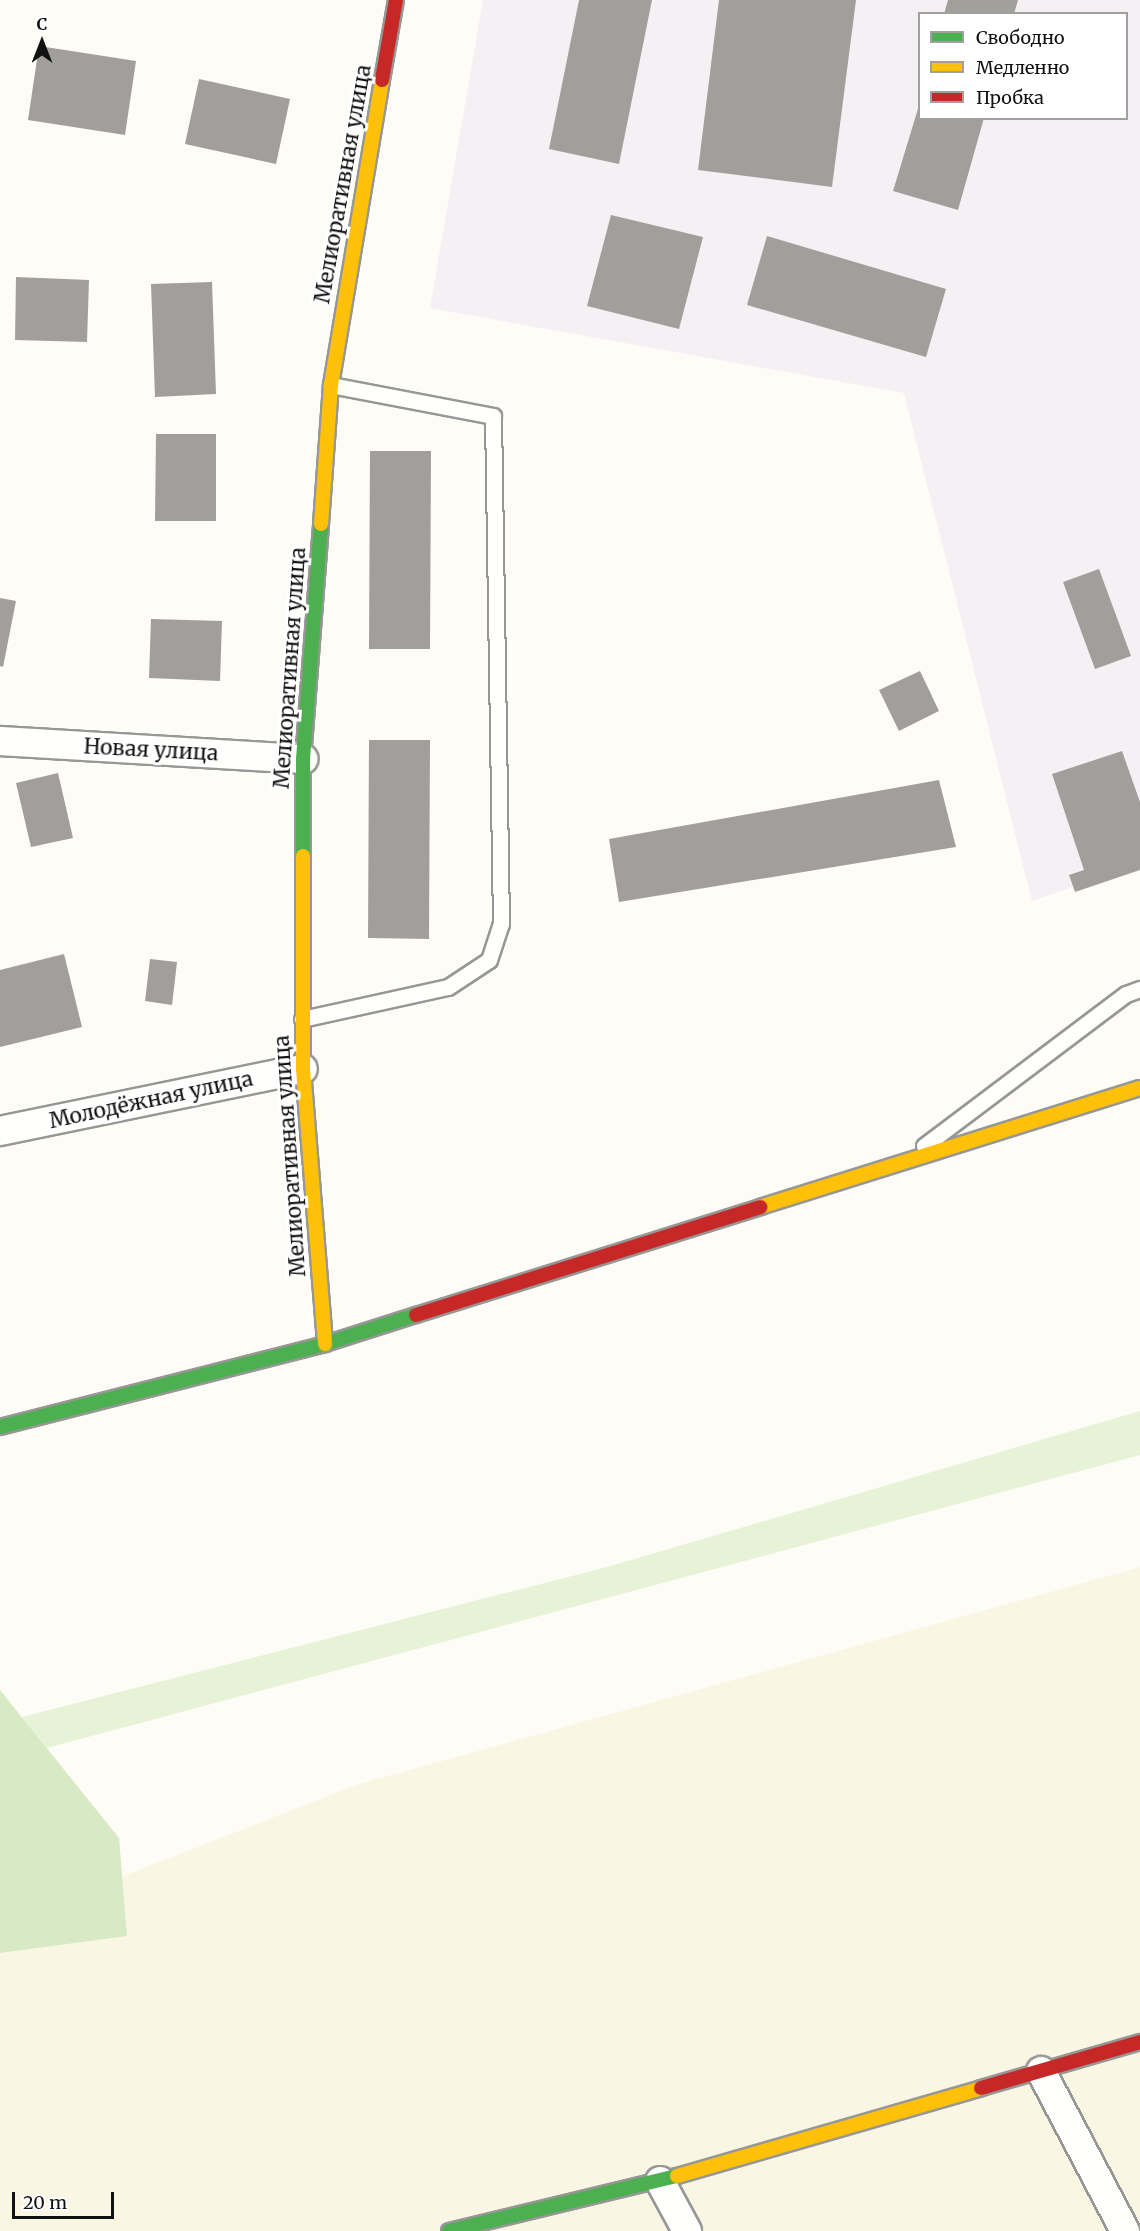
<!DOCTYPE html>
<meta charset="utf-8">
<style>
body{margin:0}
#map{position:relative;width:1140px;height:2231px;overflow:hidden;background:#fdfcf7;font-family:Merriweather,serif}
div>[style]{position:absolute}
[style*='--x']{left:calc(var(--x)*1px);top:calc(var(--y)*1px);width:calc(var(--w)*1px);rotate:calc(var(--a)*1deg)}
.industrial>*{inset:0;background:#f5f0f3}
.farmland>*{inset:0;background:#f9f7e4}
.green>*{inset:0;background:#e7f3d7}
.forest>*{inset:0;background:#d8eac5}
.building>*{inset:0;background:#a19f9c}
.roads{filter:drop-shadow(2px 0 #979795) drop-shadow(-2px 0 #979795) drop-shadow(0 2px #979795) drop-shadow(0 -2px #979795)}
.lane>*{height:15px;margin:-7.5px;padding:0 7.5px;transform-origin:7.5px;border-radius:7.5px;background:#fffffe}
.street>*{height:28px;margin:-14px;padding:0 14px;transform-origin:14px;border-radius:14px;background:#fffffe}
.fast>*{height:14px;margin:-7px;padding:0 7px;transform-origin:7px;border-radius:7px;background:#4caf50}
.slow>*{height:14px;margin:-7px;padding:0 7px;transform-origin:7px;border-radius:7px;background:#ffc107}
.jam>*{height:14px;margin:-7px;padding:0 7px;transform-origin:7px;border-radius:7px;background:#c62828}
span{translate:-50% -50%;white-space:nowrap;text-align:center;line-height:1.15;-webkit-text-stroke:6px #fff;paint-order:stroke}
.street-label{font-size:21px;color:#111}
.legend{position:absolute;left:918px;top:12px;width:210px;height:108px;box-sizing:border-box;background:#fff;border:2px solid #a0a0a0;margin:0;padding:8px 10px;list-style:none;font-size:18px;color:#111}
.legend li{display:flex;align-items:center;gap:12px;height:30px}
.legend b{width:30px;border:2px solid #a0a0a0}
.north{position:absolute;left:12px;top:12px;width:60px;height:60px;-webkit-text-stroke:4px #fff;paint-order:stroke;rotate:0deg;font-size:16px;font-weight:700;line-height:24px;text-align:center;color:#111}
.north::after{content:'';display:block;margin:auto;width:21px;height:27px;background:#111;clip-path:polygon(50% 0,100% 100%,50% 72%,0 100%)}
.scale{position:absolute;left:12px;top:2192px;width:102px;height:27px;box-sizing:border-box;border:3px solid #111;border-top:0;padding-left:8px;font-size:18px;line-height:21px;white-space:nowrap;color:#111;-webkit-text-stroke:4px #fff;paint-order:stroke}
</style>
<div id="map">
<div class="industrial">
<i style="clip-path:polygon(evenodd,483px 0,1140px 0,1140px 864px,1032px 901px,904px 393px,430px 308px,483px 0,920px 14px,1126px 14px,1126px 118px,920px 118px,920px 14px)"></i>
</div>
<div class="farmland">
<i style="clip-path:polygon(1140px 1567px,1140px 2231px,0 2231px,0 1924px,359px 1784px)"></i>
</div>
<div class="green">
<i style="clip-path:polygon(1140px 1411px,1140px 1455px,47px 1748px,22px 1717px,607px 1567px)"></i>
</div>
<div class="forest">
<i style="clip-path:polygon(0 1690px,119px 1838px,127px 1936px,0 1953px)"></i>
</div>
<div class="building">
<i style="clip-path:polygon(579px 0,652px 0,619px 164px,549px 149px)"></i>
<i style="clip-path:polygon(719px 0,856px 0,832px 187px,698px 170px)"></i>
<i style="clip-path:polygon(948px 0,1018px 0,1014px 14px,944px 14px)"></i>
<i style="clip-path:polygon(39px 46px,136px 61px,125px 135px,28px 120px)"></i>
<i style="clip-path:polygon(199px 79px,290px 99px,276px 164px,185px 144px)"></i>
<i style="clip-path:polygon(920px 102px,920px 118px,984px 118px,958px 210px,893px 191px)"></i>
<i style="clip-path:polygon(611px 215px,703px 237px,679px 329px,587px 306px)"></i>
<i style="clip-path:polygon(767px 236px,946px 289px,926px 357px,747px 305px)"></i>
<i style="clip-path:polygon(16px 277px,89px 280px,87px 342px,15px 340px)"></i>
<i style="clip-path:polygon(212px 282px,216px 394px,155px 397px,151px 284px)"></i>
<i style="clip-path:polygon(156px 434px,216px 434px,216px 521px,155px 521px)"></i>
<i style="clip-path:polygon(370px 451px,431px 451px,430px 649px,369px 649px)"></i>
<i style="clip-path:polygon(1099px 569px,1131px 656px,1095px 669px,1063px 582px)"></i>
<i style="clip-path:polygon(0 598px,16px 601px,3px 667px,0 666px)"></i>
<i style="clip-path:polygon(151px 619px,222px 621px,220px 681px,149px 678px)"></i>
<i style="clip-path:polygon(920px 671px,939px 711px,899px 731px,879px 690px)"></i>
<i style="clip-path:polygon(369px 740px,430px 740px,429px 939px,368px 938px)"></i>
<i style="clip-path:polygon(1122px 751px,1140px 802px,1140px 870px,1075px 892px,1069px 875px,1084px 870px,1052px 774px)"></i>
<i style="clip-path:polygon(58px 773px,73px 838px,31px 847px,16px 783px)"></i>
<i style="clip-path:polygon(939px 780px,956px 847px,619px 902px,609px 839px)"></i>
<i style="clip-path:polygon(64px 954px,82px 1027px,0 1047px,0 970px)"></i>
<i style="clip-path:polygon(150px 959px,177px 962px,172px 1005px,145px 1001px)"></i>
</div>
<div class="roads">
<div class="lane">
<i style="--x:302;--y:1019;--w:149;--a:-12.4"></i>
<i style="--x:448;--y:987;--w:49;--a:-33.4"></i>
<i style="--x:489;--y:960;--w:38;--a:-72"></i>
<i style="--x:501;--y:924;--w:508;--a:-90.9"></i>
<i style="--x:493;--y:416;--w:165;--a:-169.2"></i>
<i style="--x:924;--y:1146;--w:253;--a:-37"></i>
<i style="--x:1126;--y:994;--w:15;--a:-20"></i>
</div>
<div class="street">
<i style="--x:0;--y:741;--w:304;--a:3.4"></i>
<i style="--x:0;--y:1131;--w:309;--a:-11.6"></i>
<i style="--x:1041;--y:2071;--w:181;--a:62.3"></i>
<i style="--x:660;--y:2181;--w:57;--a:61.6"></i>
</div>
<div class="fast">
<i style="--x:303;--y:856;--w:97;--a:-90"></i>
<i style="--x:303;--y:759;--w:236;--a:-85.6"></i>
<i style="--x:0;--y:1427;--w:335;--a:-14.3"></i>
<i style="--x:325;--y:1344;--w:96;--a:-17.7"></i>
<i style="--x:449;--y:2231;--w:235;--a:-13.6"></i>
</div>
<div class="slow">
<i style="--x:321;--y:524;--w:139;--a:-85.9"></i>
<i style="--x:331;--y:385;--w:309;--a:-80.5"></i>
<i style="--x:303;--y:856;--w:213;--a:90"></i>
<i style="--x:303;--y:1069;--w:276;--a:85.4"></i>
<i style="--x:760;--y:1207;--w:398;--a:-17.4"></i>
<i style="--x:677;--y:2176;--w:316;--a:-16.1"></i>
</div>
<div class="jam">
<i style="--x:382;--y:80;--w:81;--a:-80.1"></i>
<i style="--x:416;--y:1315;--w:361;--a:-17.4"></i>
<i style="--x:981;--y:2088;--w:166;--a:-16.1"></i>
</div>
</div>
<div class="street-label">
<span style="left:343px;top:184px;rotate:-80deg">Мелиоративная улица</span>
<span style="left:290px;top:668px;rotate:-86deg">Мелиоративная улица</span>
<span style="left:151px;top:750px;rotate:3deg">Новая улица</span>
<span style="left:151px;top:1100px;rotate:-12deg">Молодёжная улица</span>
<span style="left:290px;top:1156px;rotate:-94deg">Мелиоративная улица</span>
</div>
<ul class="legend">
<li><b style="height:8px;background:#4caf50"></b>Свободно</li>
<li><b style="height:8px;background:#ffc107"></b>Медленно</li>
<li><b style="height:8px;background:#c62828"></b>Пробка</li>
</ul>
<div class="north">С</div>
<div class="scale">20 m</div>
</div>
